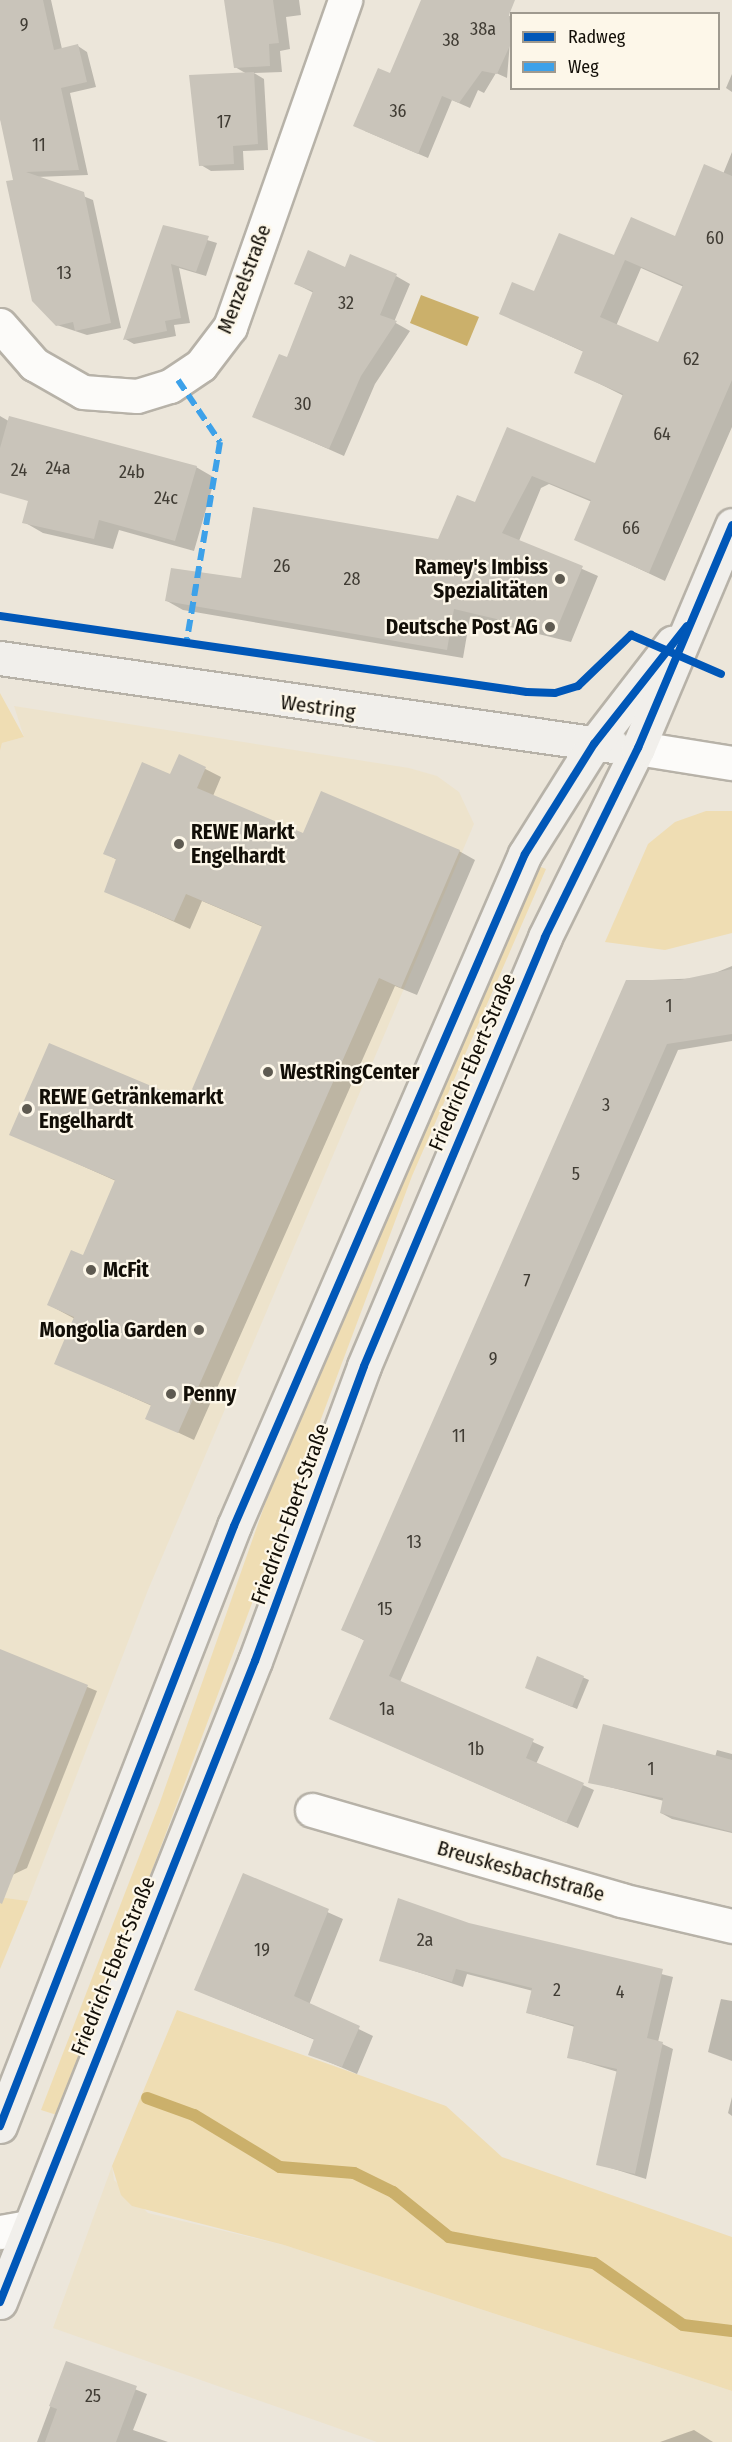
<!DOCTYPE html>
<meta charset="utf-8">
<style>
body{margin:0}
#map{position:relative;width:732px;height:2442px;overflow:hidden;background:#ece6da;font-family:"Fira Sans Condensed",sans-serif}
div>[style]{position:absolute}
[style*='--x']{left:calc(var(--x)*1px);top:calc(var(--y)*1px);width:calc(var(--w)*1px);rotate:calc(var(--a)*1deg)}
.built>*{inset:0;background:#ede3cc}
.green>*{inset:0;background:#efddb3}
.water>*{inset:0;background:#cbb06b}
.shadow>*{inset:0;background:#0003}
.stream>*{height:12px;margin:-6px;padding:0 6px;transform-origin:6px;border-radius:6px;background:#cbb06b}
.building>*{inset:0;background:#c9c4ba}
.roads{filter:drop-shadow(2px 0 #b7b2a8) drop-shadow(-2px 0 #b7b2a8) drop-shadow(0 2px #b7b2a8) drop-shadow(0 -2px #b7b2a8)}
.minor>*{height:33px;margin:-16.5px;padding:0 16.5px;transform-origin:16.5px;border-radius:16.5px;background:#fcfbf9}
.tertiary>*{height:33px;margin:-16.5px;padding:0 16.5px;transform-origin:16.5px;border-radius:16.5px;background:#fcfbf9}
.secondary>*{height:33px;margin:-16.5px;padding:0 16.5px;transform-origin:16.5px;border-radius:16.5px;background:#f1efeb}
.quiet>*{height:6px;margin-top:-3px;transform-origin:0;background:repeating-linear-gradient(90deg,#3da1e9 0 12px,transparent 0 18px)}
.cycleway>*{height:8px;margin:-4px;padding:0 4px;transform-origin:4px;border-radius:4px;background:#0057b8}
.dots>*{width:16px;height:16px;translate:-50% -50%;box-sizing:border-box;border:3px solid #fdf7e9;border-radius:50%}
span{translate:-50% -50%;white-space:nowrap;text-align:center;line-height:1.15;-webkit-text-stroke:4.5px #fdf7e9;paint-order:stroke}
.number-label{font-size:18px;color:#403c34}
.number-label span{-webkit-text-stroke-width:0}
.street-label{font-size:21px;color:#120e07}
.poi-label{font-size:21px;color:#120e07;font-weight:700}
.right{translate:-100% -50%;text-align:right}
.left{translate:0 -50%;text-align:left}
.legend{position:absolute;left:510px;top:12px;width:210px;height:78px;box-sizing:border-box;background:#fdf7e9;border:2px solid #9f9a8f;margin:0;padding:8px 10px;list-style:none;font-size:18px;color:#120e07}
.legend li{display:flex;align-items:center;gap:12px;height:30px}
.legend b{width:30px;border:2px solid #9f9a8f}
</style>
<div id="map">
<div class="built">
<i style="clip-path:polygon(14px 706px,409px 768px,437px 776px,459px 792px,474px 824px,148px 1590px,28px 1901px,0 1900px,0 751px,2px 743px,24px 737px)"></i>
<i style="clip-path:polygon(112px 2166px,114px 2180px,148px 2213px,284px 2245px,732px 2391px,732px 2442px,377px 2442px,53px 2328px)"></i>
</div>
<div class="green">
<i style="clip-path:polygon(0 693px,24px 737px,2px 743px,0 751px)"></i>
<i style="clip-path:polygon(706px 811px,732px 811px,732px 933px,665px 950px,605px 942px,648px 844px,675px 822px)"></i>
<i style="clip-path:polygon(536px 865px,546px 869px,412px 1176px,60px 2116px,41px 2110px,159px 1805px,278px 1467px,361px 1262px)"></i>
<i style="clip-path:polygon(5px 1898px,28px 1901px,0 1969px,0 1900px)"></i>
<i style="clip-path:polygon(177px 2010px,446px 2106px,502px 2157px,732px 2237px,732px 2391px,284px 2245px,132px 2206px,121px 2195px,112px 2166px)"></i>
</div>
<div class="water">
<i style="clip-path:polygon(421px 295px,479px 317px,467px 346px,410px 323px)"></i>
</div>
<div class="shadow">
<i style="clip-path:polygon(0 0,51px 0,62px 49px,78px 46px,87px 52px,96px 87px,70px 93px,88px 175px,36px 177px,93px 200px,121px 328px,87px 335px,57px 325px,0 118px)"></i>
<i style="clip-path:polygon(225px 0,299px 0,301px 15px,286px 17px,290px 49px,280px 51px,282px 72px,254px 73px,264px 79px,268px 150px,243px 151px,244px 170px,211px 171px,201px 165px,247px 74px,235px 67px)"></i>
<i style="clip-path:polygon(423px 0,468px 0,512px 17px,507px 78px,496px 73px,484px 93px,478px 90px,470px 108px,452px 100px,428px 158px,365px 131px)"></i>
<i style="clip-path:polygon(732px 74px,732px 92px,726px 88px)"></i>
<i style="clip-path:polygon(evenodd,732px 152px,732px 427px,665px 581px,576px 539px,592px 502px,549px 484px,541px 488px,519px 541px,598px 576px,571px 642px,470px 617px,463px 658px,183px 610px,167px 601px,439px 541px,476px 504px,508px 429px,595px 465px,624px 396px,576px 372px,584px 352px,500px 313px,614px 257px,676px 238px,723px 174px,732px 152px,641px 268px,684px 287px,659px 344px,616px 326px,641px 268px)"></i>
<i style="clip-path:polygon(164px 227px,217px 243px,206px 276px,179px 268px,190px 323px,174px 325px,176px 336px,134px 344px,125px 339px)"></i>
<i style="clip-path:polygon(345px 269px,396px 276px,410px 284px,394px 322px,410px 331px,375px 384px,344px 456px,254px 416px,287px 359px,314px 293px,296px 284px)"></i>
<i style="clip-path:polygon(0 416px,12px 423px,0 461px)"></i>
<i style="clip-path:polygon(196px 467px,215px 478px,194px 551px,119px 530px,113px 549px,43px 533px,24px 522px)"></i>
<i style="clip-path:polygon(180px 756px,221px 777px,213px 796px,304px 835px,459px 851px,475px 860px,417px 995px,395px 986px,194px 1440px,147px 1418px,152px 1406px,56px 1363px,75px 1319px,49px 1305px,84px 1257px,116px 1181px,11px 1134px,188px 1103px,263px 927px,202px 901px,190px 929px,106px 891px,117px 860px,105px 853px,171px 776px)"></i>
<i style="clip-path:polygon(732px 966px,732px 1041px,678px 1050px,400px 1682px,544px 1747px,536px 1764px,594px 1790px,578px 1828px,342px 1724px,365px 1641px,343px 1629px,627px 981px,703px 978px)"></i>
<i style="clip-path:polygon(0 1651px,97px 1691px,27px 1868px,4px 1879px)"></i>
<i style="clip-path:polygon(538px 1658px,589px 1680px,577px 1709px,532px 1690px)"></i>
<i style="clip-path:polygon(717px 1750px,732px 1754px,732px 1833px,672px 1819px,661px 1813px,664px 1801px,590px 1782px,715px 1757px)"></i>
<i style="clip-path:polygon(244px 1875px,343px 1919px,309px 2005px,373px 2036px,357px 2074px,310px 2054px,315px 2040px,196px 1990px)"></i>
<i style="clip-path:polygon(469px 1925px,673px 1977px,658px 2042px,673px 2049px,646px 2179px,598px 2164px,618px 2072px,568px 2057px,575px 2027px,528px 2013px,533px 1991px,467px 1974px,463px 1987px,381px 1960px)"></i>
<i style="clip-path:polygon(721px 1999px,732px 2001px,732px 2061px,708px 2052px)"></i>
<i style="clip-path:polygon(732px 2097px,732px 2116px,728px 2113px)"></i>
<i style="clip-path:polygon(67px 2362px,147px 2394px,133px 2430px,168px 2442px,37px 2442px)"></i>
<i style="clip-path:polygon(694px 2430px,713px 2442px,660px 2442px)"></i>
</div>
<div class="stream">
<i style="--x:147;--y:2098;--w:50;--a:19.9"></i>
<i style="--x:194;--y:2115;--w:100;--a:31.2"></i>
<i style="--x:280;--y:2167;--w:74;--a:4.6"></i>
<i style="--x:354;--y:2173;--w:43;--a:26"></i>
<i style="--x:393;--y:2192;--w:72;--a:38.8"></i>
<i style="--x:449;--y:2237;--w:147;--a:10.2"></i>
<i style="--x:594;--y:2263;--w:108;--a:34.9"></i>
<i style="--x:683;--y:2325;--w:49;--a:7"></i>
</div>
<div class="building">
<i style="clip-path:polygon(0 0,43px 0,54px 50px,78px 44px,87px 82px,61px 88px,79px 170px,26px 172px,84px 192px,111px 323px,75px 331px,73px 322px,56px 326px,32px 301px,6px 181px,13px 180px,0 119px)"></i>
<i style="clip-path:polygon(224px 0,273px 0,279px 43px,269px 44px,270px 66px,234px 68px)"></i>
<i style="clip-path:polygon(421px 0,515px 0,509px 15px,512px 41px,497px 74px,482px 71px,459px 103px,442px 96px,418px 154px,353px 126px,378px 68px,390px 73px)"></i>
<i style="clip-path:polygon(254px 72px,258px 144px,233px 146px,234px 164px,199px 166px,189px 75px)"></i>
<i style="clip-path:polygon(evenodd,704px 164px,732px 176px,732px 380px,649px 573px,574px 540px,591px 500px,532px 476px,502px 533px,583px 566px,555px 633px,454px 609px,447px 650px,165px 601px,171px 568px,241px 578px,253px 507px,438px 539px,457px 495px,475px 502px,507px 427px,595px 463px,623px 394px,574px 373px,583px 351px,499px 314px,512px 282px,534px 291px,559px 233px,614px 255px,631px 217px,675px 236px,704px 164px,625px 260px,683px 285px,658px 342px,600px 317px,625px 260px)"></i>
<i style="clip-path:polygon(163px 225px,209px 236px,196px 272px,171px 264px,181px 318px,165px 321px,167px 331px,123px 340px)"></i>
<i style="clip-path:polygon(308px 250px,345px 267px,350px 254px,397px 274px,380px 315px,397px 321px,361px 376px,329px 449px,252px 417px,279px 354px,287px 357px,313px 291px,294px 284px)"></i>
<i style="clip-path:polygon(9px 416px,197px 466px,175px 541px,99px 520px,94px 539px,22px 523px,28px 501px,0 493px,0 448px)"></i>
<i style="clip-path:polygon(179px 754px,206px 767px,197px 788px,303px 833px,321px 791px,460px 850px,401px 988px,379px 978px,178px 1433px,145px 1419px,151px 1405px,54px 1364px,74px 1317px,47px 1305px,71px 1250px,83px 1255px,115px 1180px,9px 1135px,49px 1043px,187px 1101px,262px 926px,186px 894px,174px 921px,104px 892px,116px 859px,103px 854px,142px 762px,170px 774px)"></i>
<i style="clip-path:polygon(732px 969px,732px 1034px,667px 1044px,389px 1676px,534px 1739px,526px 1758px,584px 1783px,566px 1823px,329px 1719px,364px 1640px,341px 1630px,626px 980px,680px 980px)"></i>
<i style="clip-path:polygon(0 1649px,88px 1685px,2px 1904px,0 1903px)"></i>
<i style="clip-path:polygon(537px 1656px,584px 1676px,572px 1707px,525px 1688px)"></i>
<i style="clip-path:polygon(603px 1724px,732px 1760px,732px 1832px,660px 1813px,663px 1798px,588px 1783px)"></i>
<i style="clip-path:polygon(243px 1873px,329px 1909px,294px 1996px,360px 2026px,342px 2067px,308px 2055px,314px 2039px,194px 1990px)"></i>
<i style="clip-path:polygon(398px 1898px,469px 1923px,663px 1969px,647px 2038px,663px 2042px,635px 2174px,596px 2165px,617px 2069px,567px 2058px,574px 2025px,526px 2013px,532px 1988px,456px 1969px,452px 1982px,379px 1961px)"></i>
<i style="clip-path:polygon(66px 2361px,137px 2386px,116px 2442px,45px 2442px,57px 2409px,49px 2406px)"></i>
</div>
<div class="roads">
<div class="minor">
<i style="--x:0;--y:325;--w:52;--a:48.9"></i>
<i style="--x:34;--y:364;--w:56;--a:29.7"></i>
<i style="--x:83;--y:392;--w:54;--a:4.2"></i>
<i style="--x:137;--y:396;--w:34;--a:-17"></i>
<i style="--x:170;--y:386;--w:37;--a:-34"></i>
<i style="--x:201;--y:365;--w:48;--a:-52.7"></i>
<i style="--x:230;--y:327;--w:347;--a:-70.6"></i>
<i style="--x:312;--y:1810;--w:322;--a:16.2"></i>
<i style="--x:621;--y:1900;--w:114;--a:13.2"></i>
<i style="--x:0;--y:2232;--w:29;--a:-10"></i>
</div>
<div class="tertiary">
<i style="--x:638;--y:748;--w:95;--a:9.1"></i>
</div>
<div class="secondary">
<i style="--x:0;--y:658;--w:619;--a:8.17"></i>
<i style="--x:0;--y:2126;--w:644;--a:-68.69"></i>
<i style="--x:234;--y:1526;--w:732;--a:-66.59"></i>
<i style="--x:525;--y:854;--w:130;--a:-57.9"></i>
<i style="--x:594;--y:744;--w:128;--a:-52.3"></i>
<i style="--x:0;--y:2302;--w:690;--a:-68.31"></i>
<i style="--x:255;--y:1661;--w:314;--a:-69.7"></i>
<i style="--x:364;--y:1366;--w:466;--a:-67.1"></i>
<i style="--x:545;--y:937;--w:211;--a:-63.8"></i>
<i style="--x:638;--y:748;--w:242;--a:-67.1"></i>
</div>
</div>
<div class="quiet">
<i style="--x:178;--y:380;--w:75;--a:55.9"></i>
<i style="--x:220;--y:442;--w:207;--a:99.5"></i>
</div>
<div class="cycleway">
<i style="--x:0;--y:616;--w:532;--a:8.21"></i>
<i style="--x:527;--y:692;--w:28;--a:2"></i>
<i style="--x:555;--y:693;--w:24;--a:-17"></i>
<i style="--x:578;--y:686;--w:74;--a:-43.9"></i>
<i style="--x:631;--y:635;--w:98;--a:23.4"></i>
<i style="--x:0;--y:2126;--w:644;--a:-68.69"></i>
<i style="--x:234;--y:1526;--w:732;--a:-66.59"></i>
<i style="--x:525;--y:854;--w:130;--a:-57.9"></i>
<i style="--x:594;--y:744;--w:150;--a:-51.8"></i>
<i style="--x:0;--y:2302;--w:690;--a:-68.31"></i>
<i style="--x:255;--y:1661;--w:314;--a:-69.7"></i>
<i style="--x:364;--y:1366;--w:466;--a:-67.1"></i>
<i style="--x:545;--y:937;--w:211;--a:-63.8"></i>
<i style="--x:638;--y:748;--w:242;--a:-67.1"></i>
</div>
<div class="dots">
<i style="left:560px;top:579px;background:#5e5a51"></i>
<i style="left:550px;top:627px;background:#5e5a51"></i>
<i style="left:179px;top:844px;background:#5e5a51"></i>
<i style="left:268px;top:1072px;background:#5e5a51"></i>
<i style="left:27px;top:1109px;background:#5e5a51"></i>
<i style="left:91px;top:1270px;background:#5e5a51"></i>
<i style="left:199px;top:1330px;background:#5e5a51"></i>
<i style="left:171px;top:1394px;background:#5e5a51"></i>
</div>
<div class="number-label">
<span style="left:24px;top:25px">9</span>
<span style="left:483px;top:29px">38a</span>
<span style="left:451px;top:40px">38</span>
<span style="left:398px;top:111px">36</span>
<span style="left:224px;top:122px">17</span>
<span style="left:39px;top:145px">11</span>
<span style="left:715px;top:238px">60</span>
<span style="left:64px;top:273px">13</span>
<span style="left:346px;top:303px">32</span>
<span style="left:691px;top:359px">62</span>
<span style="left:303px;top:404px">30</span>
<span style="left:662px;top:434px">64</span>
<span style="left:58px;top:468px">24a</span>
<span style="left:19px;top:470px">24</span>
<span style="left:132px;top:472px">24b</span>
<span style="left:166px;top:498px">24c</span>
<span style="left:631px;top:528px">66</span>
<span style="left:282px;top:566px">26</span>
<span style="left:352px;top:579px">28</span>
<span style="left:669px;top:1006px">1</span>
<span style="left:606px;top:1105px">3</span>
<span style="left:576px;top:1174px">5</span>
<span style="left:527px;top:1281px">7</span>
<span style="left:493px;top:1359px">9</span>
<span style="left:459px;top:1436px">11</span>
<span style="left:414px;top:1542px">13</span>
<span style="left:385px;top:1609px">15</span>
<span style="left:387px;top:1709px">1a</span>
<span style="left:476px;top:1749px">1b</span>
<span style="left:651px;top:1769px">1</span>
<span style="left:425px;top:1940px">2a</span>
<span style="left:262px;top:1950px">19</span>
<span style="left:557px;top:1990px">2</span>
<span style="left:620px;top:1992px">4</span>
<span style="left:93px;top:2396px">25</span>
</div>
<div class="street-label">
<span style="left:244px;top:279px;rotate:-69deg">Menzelstraße</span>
<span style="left:318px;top:707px;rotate:8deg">Westring</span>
<span style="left:472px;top:1062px;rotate:-67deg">Friedrich-Ebert-Straße</span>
<span style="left:290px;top:1514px;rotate:-70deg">Friedrich-Ebert-Straße</span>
<span style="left:521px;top:1871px;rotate:16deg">Breuskesbachstraße</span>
<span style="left:113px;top:1966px;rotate:-68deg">Friedrich-Ebert-Straße</span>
</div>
<div class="poi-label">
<span class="right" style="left:548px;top:579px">Ramey's Imbiss<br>Spezialitäten</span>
<span class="right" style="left:538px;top:627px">Deutsche Post AG</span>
<span class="left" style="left:191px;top:844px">REWE Markt<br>Engelhardt</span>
<span class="left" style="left:280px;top:1072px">WestRingCenter</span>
<span class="left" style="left:39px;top:1109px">REWE Getränkemarkt<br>Engelhardt</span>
<span class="left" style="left:103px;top:1270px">McFit</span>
<span class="right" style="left:187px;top:1330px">Mongolia Garden</span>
<span class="left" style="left:183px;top:1394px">Penny</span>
</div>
<ul class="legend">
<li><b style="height:8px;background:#0057b8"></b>Radweg</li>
<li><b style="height:8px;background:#3da1e9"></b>Weg</li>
</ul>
</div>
